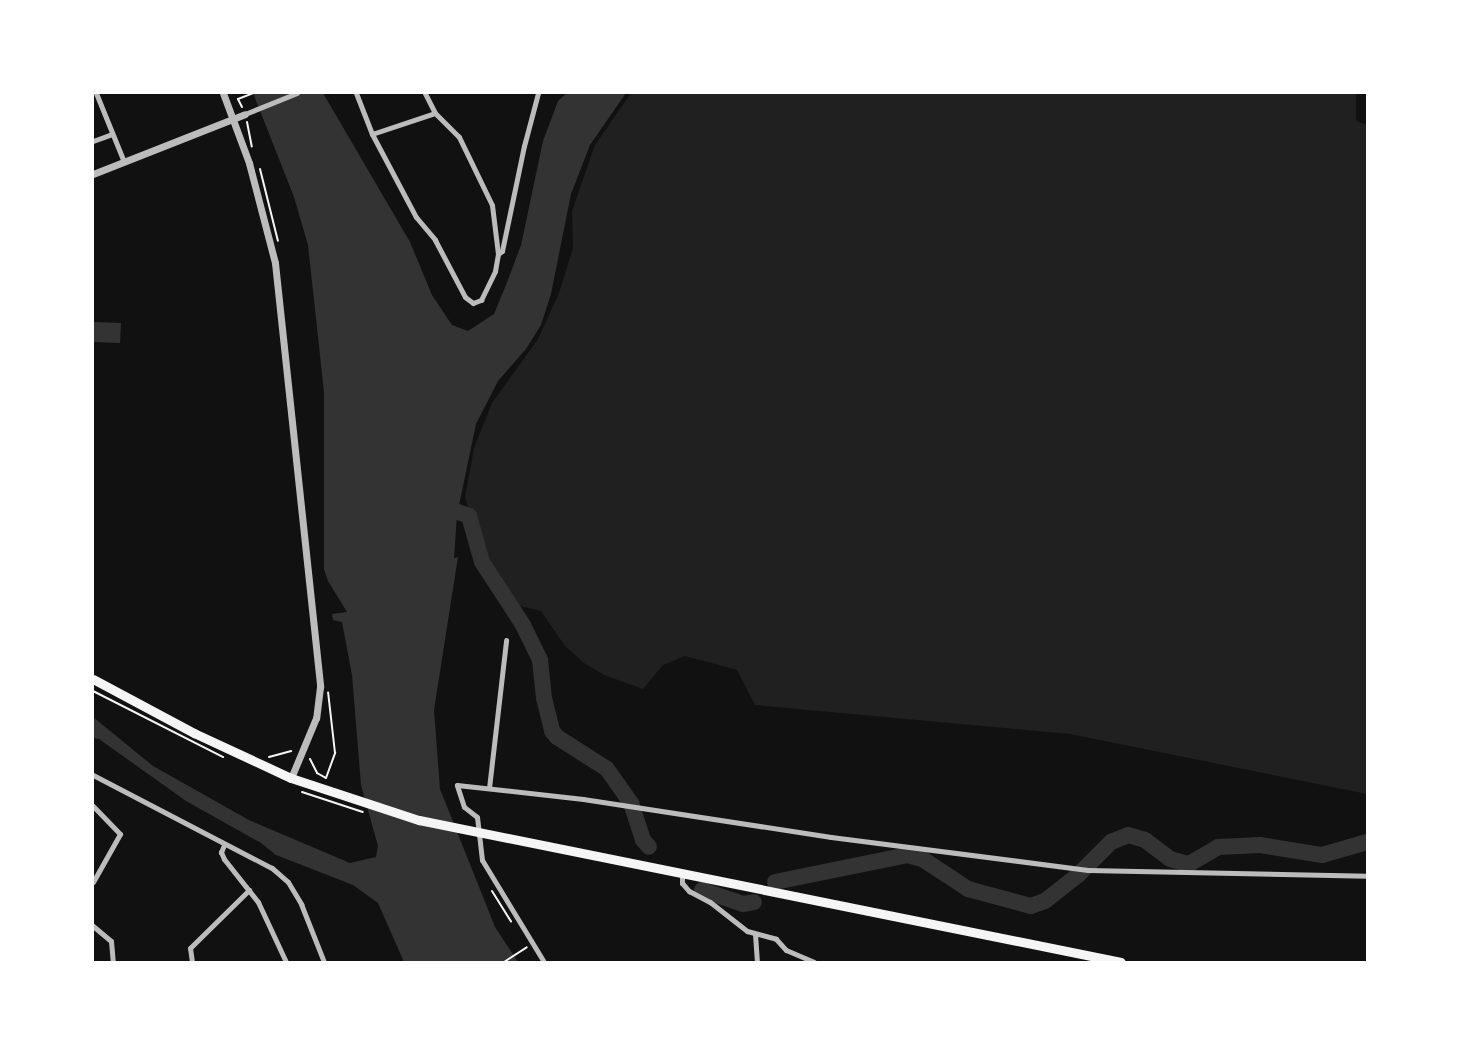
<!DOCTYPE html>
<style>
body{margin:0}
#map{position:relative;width:1460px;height:1055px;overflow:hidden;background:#111;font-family:"Libre Baskerville",serif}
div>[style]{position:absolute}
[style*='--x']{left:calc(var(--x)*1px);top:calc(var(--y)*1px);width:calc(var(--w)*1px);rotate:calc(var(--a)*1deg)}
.green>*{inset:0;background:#202020}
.water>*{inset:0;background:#333}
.river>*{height:16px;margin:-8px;padding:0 8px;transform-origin:8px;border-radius:8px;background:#333}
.path>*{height:2px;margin:-1px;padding:0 1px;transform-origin:1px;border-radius:1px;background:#f5f5f5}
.minor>*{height:5px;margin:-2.5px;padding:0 2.5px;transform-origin:2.5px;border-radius:2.5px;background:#bcbcbc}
.tertiary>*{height:7px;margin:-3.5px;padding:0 3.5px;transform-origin:3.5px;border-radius:3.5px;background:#bcbcbc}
.primary>*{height:9px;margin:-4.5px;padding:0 4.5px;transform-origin:4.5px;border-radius:4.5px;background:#f5f5f5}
span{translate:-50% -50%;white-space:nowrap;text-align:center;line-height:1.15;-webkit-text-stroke:5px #fff;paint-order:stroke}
.frame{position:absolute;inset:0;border:94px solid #fff;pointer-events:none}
</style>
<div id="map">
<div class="green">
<i style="clip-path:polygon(631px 93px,1356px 93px,1356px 121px,1367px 125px,1367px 794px,1070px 734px,755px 705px,737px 670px,685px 656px,663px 665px,643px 689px,604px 675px,584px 663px,565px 646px,541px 611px,520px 606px,486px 564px,465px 497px,474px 448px,492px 403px,538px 339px,559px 293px,573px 248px,572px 211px,595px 145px)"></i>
</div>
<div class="water">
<i style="clip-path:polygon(253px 93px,323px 93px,410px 242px,432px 295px,452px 325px,468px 331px,494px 314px,506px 285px,521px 245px,543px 141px,558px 101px,567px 93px,626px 93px,590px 145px,571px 194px,551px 294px,541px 325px,526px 349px,498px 381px,476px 424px,457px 515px,454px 558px,458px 557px,434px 710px,440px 789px,495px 927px,518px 962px,404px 962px,378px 903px,353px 885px,276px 855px,261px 843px,186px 801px,99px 739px,93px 738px,93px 717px,153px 766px,249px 820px,350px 863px,376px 857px,378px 846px,361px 785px,352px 675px,342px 622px,333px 620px,332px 614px,347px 612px,328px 581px,324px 569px,324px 392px,308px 245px,294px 197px)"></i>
<i style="clip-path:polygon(93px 322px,121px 323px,120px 343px,93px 342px)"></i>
</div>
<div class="river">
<i style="--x:439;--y:505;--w:32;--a:20"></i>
<i style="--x:469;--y:516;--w:48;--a:74.2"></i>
<i style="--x:482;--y:562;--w:75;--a:56.9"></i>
<i style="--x:523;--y:625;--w:39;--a:64"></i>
<i style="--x:540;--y:660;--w:38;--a:84"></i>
<i style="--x:544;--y:698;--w:34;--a:76"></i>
<i style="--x:552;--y:731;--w:8;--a:50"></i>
<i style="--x:557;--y:737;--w:59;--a:32.6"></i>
<i style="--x:607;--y:769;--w:42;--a:54.8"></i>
<i style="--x:631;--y:803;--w:39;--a:72"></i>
<i style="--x:643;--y:840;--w:9;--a:49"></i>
<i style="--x:775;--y:882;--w:136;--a:-11.5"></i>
<i style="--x:908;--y:855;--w:17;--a:17"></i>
<i style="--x:924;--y:860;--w:53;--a:33.4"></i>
<i style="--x:968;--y:889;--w:65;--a:15.1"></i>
<i style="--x:1031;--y:906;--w:15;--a:-20"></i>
<i style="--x:1045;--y:901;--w:42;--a:-38.2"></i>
<i style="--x:1078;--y:875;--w:47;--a:-45"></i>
<i style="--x:1111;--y:842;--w:18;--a:-22"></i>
<i style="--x:1128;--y:835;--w:18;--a:16"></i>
<i style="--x:1145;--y:840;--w:31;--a:37"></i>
<i style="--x:1170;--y:859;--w:20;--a:15"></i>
<i style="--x:1189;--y:864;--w:34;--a:-30"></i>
<i style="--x:1218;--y:847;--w:42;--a:-2.7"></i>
<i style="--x:1260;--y:845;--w:63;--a:9.2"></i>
<i style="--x:1322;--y:855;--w:47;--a:-16.1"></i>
<i style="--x:702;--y:890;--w:43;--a:18.9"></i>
<i style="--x:743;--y:904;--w:11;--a:-10"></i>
</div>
<div class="path">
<i style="--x:242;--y:107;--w:9;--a:-117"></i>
<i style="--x:238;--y:99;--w:17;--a:-21"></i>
<i style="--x:247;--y:122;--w:25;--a:79"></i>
<i style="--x:260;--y:169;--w:74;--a:76"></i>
<i style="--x:93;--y:691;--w:146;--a:26.9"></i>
<i style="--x:269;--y:757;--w:23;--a:-15"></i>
<i style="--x:310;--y:759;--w:16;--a:63"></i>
<i style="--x:317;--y:773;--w:10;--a:29"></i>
<i style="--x:326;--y:778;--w:27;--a:-70"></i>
<i style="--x:335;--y:753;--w:61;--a:-96.5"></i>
<i style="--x:302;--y:792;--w:64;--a:18.2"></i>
<i style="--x:492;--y:891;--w:36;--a:58"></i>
<i style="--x:504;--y:962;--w:27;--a:-33"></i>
</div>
<div class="minor">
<i style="--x:96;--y:93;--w:74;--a:67.9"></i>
<i style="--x:356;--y:93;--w:44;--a:68.7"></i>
<i style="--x:372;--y:134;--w:94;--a:62.1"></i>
<i style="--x:416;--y:217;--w:30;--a:50"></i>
<i style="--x:435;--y:240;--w:64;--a:62.2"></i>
<i style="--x:465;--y:297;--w:10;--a:37"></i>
<i style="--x:473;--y:303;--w:9;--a:-21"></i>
<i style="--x:481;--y:300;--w:32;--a:-64"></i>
<i style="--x:495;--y:271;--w:17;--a:-80"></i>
<i style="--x:498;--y:254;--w:49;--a:-97"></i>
<i style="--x:492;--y:205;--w:76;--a:-115.9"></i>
<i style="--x:459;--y:137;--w:34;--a:-135"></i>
<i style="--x:435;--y:113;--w:22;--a:-117"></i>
<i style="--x:245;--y:114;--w:56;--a:-22"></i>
<i style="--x:372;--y:134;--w:66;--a:-18.4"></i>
<i style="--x:93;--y:141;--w:20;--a:-20"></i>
<i style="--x:498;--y:254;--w:5;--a:-37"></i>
<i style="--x:502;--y:251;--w:107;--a:-78.2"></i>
<i style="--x:524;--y:146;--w:55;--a:-75.2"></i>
<i style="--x:93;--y:775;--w:202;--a:27.5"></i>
<i style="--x:272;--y:868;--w:21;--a:41"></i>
<i style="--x:288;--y:882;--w:26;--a:59"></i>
<i style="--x:301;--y:904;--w:62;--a:68.4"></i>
<i style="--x:489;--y:788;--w:149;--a:-83.4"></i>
<i style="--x:93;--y:806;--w:39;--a:46"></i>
<i style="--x:120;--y:834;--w:55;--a:119.4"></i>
<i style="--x:224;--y:845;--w:8;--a:113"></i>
<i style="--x:221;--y:852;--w:8;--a:67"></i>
<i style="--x:224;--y:859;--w:55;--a:51.7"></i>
<i style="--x:258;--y:902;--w:66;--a:65"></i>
<i style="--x:682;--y:874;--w:9;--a:90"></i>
<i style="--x:682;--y:883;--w:11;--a:49"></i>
<i style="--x:689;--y:891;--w:24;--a:28"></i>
<i style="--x:710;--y:902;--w:47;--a:38.1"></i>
<i style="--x:747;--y:931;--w:30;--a:15"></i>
<i style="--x:776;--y:939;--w:15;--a:48"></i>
<i style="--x:786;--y:950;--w:30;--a:23"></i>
<i style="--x:93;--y:926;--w:23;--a:40"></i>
<i style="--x:111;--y:941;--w:21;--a:85"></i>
<i style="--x:755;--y:934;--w:28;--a:86"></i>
<i style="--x:192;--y:962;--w:14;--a:-98"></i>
<i style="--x:190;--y:948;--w:83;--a:-44.5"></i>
<i style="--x:544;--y:962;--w:119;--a:-121.3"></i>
<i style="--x:482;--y:860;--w:43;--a:-96.6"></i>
<i style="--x:477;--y:817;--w:16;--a:-142"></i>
<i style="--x:464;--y:807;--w:23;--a:-108"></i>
<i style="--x:457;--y:785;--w:127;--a:6.3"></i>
<i style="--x:583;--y:799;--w:251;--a:8.7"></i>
<i style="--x:831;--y:837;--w:259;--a:7.3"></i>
<i style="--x:1088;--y:870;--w:279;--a:1.2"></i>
</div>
<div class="tertiary">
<i style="--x:223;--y:93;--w:75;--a:69.6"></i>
<i style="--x:249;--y:163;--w:103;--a:75.4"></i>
<i style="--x:275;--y:263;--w:426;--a:83.9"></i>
<i style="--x:320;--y:687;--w:31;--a:97"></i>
<i style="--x:316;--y:718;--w:65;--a:112.6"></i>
<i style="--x:93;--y:174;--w:163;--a:-21.5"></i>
</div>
<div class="primary">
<i style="--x:93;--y:679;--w:115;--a:28.1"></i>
<i style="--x:194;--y:733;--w:107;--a:24.9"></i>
<i style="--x:291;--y:778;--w:135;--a:18.2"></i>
<i style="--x:419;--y:820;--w:716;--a:11.44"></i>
</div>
<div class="frame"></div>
</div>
